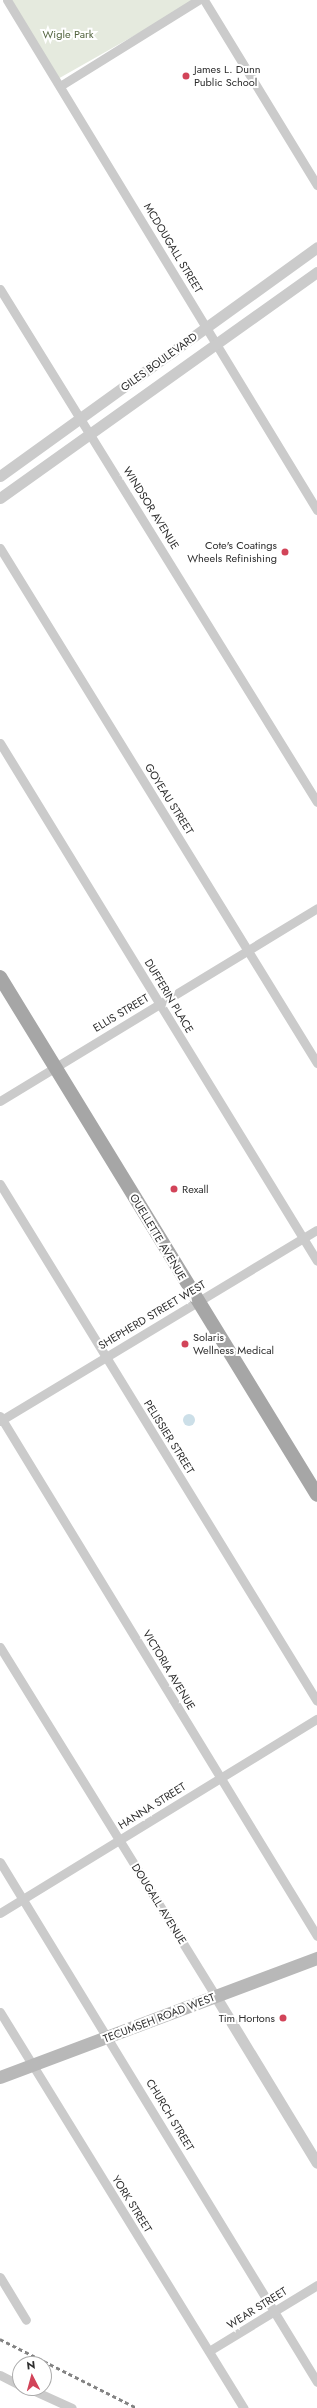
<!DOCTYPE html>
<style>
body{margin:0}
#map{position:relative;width:317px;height:2408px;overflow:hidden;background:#fff;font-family:Jost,sans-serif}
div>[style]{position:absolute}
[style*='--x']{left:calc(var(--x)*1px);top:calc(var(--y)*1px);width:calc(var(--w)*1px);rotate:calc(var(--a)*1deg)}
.green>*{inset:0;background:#e5eade}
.water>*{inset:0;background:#ccdfe8}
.round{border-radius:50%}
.minor>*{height:9px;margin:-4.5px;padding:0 4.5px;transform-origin:4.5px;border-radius:4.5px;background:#cbcbcb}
.tertiary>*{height:11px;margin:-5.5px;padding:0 5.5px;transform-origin:5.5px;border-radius:5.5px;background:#cbcbcb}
.secondary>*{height:13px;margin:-6.5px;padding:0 6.5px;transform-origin:6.5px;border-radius:6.5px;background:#b8b8b8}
.primary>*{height:14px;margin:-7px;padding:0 7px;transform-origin:7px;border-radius:7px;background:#a6a6a6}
.rail>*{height:2.5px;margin-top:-1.25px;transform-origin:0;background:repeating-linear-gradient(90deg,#838383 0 4px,transparent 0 7px)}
.dots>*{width:11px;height:11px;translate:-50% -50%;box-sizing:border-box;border:2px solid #fff;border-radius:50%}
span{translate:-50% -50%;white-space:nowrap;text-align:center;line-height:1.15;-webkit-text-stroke:4px #fff;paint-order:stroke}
.park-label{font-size:11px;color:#546540}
.poi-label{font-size:11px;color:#2e2e2e}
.left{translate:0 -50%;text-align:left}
.right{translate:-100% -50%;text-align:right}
.street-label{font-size:11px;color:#2e2e2e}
.north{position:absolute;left:12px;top:2356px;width:40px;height:40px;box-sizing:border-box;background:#fff;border:1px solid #ababab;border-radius:50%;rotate:354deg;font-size:11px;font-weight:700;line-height:16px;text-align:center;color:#2e2e2e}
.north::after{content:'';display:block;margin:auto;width:14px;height:18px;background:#d24459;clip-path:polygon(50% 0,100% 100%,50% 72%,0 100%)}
</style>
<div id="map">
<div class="green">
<i style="clip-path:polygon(7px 0,197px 0,56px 80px)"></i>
</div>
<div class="water">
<i class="round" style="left:183px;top:1414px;width:12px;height:12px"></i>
</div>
<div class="minor">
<i style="--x:7;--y:0;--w:597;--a:58.71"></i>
<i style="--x:204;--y:0;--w:217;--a:58.6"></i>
<i style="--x:60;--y:86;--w:163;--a:-31.9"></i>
<i style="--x:0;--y:289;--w:603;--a:58.29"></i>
<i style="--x:0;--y:548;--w:605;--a:58.39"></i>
<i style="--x:0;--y:743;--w:607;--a:58.53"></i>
<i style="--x:0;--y:1101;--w:371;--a:-31.3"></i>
<i style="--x:0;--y:1184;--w:606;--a:58.49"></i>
<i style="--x:0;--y:1416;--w:609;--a:58.63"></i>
<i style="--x:0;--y:1421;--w:370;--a:-31.1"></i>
<i style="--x:0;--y:1647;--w:411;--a:58.3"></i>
<i style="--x:0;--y:1862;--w:609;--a:58.63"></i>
<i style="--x:0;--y:1913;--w:372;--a:-31.5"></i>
<i style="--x:0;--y:2012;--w:465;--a:58.4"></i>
<i style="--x:0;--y:2277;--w:50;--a:58.8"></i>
<i style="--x:209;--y:2351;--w:127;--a:-31.4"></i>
<i style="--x:0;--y:2375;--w:22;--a:27"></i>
<i style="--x:28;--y:2388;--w:48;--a:24.4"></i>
</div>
<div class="tertiary">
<i style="--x:0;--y:476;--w:391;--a:-35.8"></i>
<i style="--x:0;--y:498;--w:389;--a:-35.5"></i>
<i style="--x:216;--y:1997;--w:194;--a:58.7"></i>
</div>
<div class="secondary">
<i style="--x:0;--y:2077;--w:339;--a:-20.6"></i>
</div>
<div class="primary">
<i style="--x:0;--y:977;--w:607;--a:58.53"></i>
</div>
<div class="rail">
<i style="--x:0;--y:2339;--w:153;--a:26.7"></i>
</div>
<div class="dots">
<i style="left:186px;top:76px;background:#d24459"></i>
<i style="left:285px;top:552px;background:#d24459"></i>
<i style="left:174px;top:1189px;background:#d24459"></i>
<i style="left:185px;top:1344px;background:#d24459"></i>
<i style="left:283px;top:2018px;background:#d24459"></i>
</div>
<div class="park-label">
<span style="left:68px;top:34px">Wigle Park</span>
</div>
<div class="poi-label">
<span class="left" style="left:194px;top:76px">James L. Dunn<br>Public School</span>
<span class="right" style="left:277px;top:552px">Cote's Coatings<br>Wheels Refinishing</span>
<span class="left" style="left:182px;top:1189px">Rexall</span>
<span class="left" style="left:193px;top:1344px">Solaris<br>Wellness Medical</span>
<span class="right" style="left:275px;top:2018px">Tim Hortons</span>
</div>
<div class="street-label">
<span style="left:173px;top:248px;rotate:59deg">MCDOUGALL STREET</span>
<span style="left:159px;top:362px;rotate:-36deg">GILES BOULEVARD</span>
<span style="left:151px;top:508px;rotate:58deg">WINDSOR AVENUE</span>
<span style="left:169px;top:799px;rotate:58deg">GOYEAU STREET</span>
<span style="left:169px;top:996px;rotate:59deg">DUFFERIN PLACE</span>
<span style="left:121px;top:1013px;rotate:-31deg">ELLIS STREET</span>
<span style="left:158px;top:1237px;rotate:59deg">OUELLETTE AVENUE</span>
<span style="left:152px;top:1315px;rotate:-31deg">SHEPHERD STREET WEST</span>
<span style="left:169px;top:1437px;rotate:58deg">PELISSIER STREET</span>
<span style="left:169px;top:1670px;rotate:59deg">VICTORIA AVENUE</span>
<span style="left:152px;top:1806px;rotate:-32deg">HANNA STREET</span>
<span style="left:159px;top:1904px;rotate:58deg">DOUGALL AVENUE</span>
<span style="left:159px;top:2018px;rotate:-21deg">TECUMSEH ROAD WEST</span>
<span style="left:170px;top:2115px;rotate:59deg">CHURCH STREET</span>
<span style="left:132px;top:2204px;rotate:58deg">YORK STREET</span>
<span style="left:257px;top:2308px;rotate:-32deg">WEAR STREET</span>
</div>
<div class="north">N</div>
</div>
